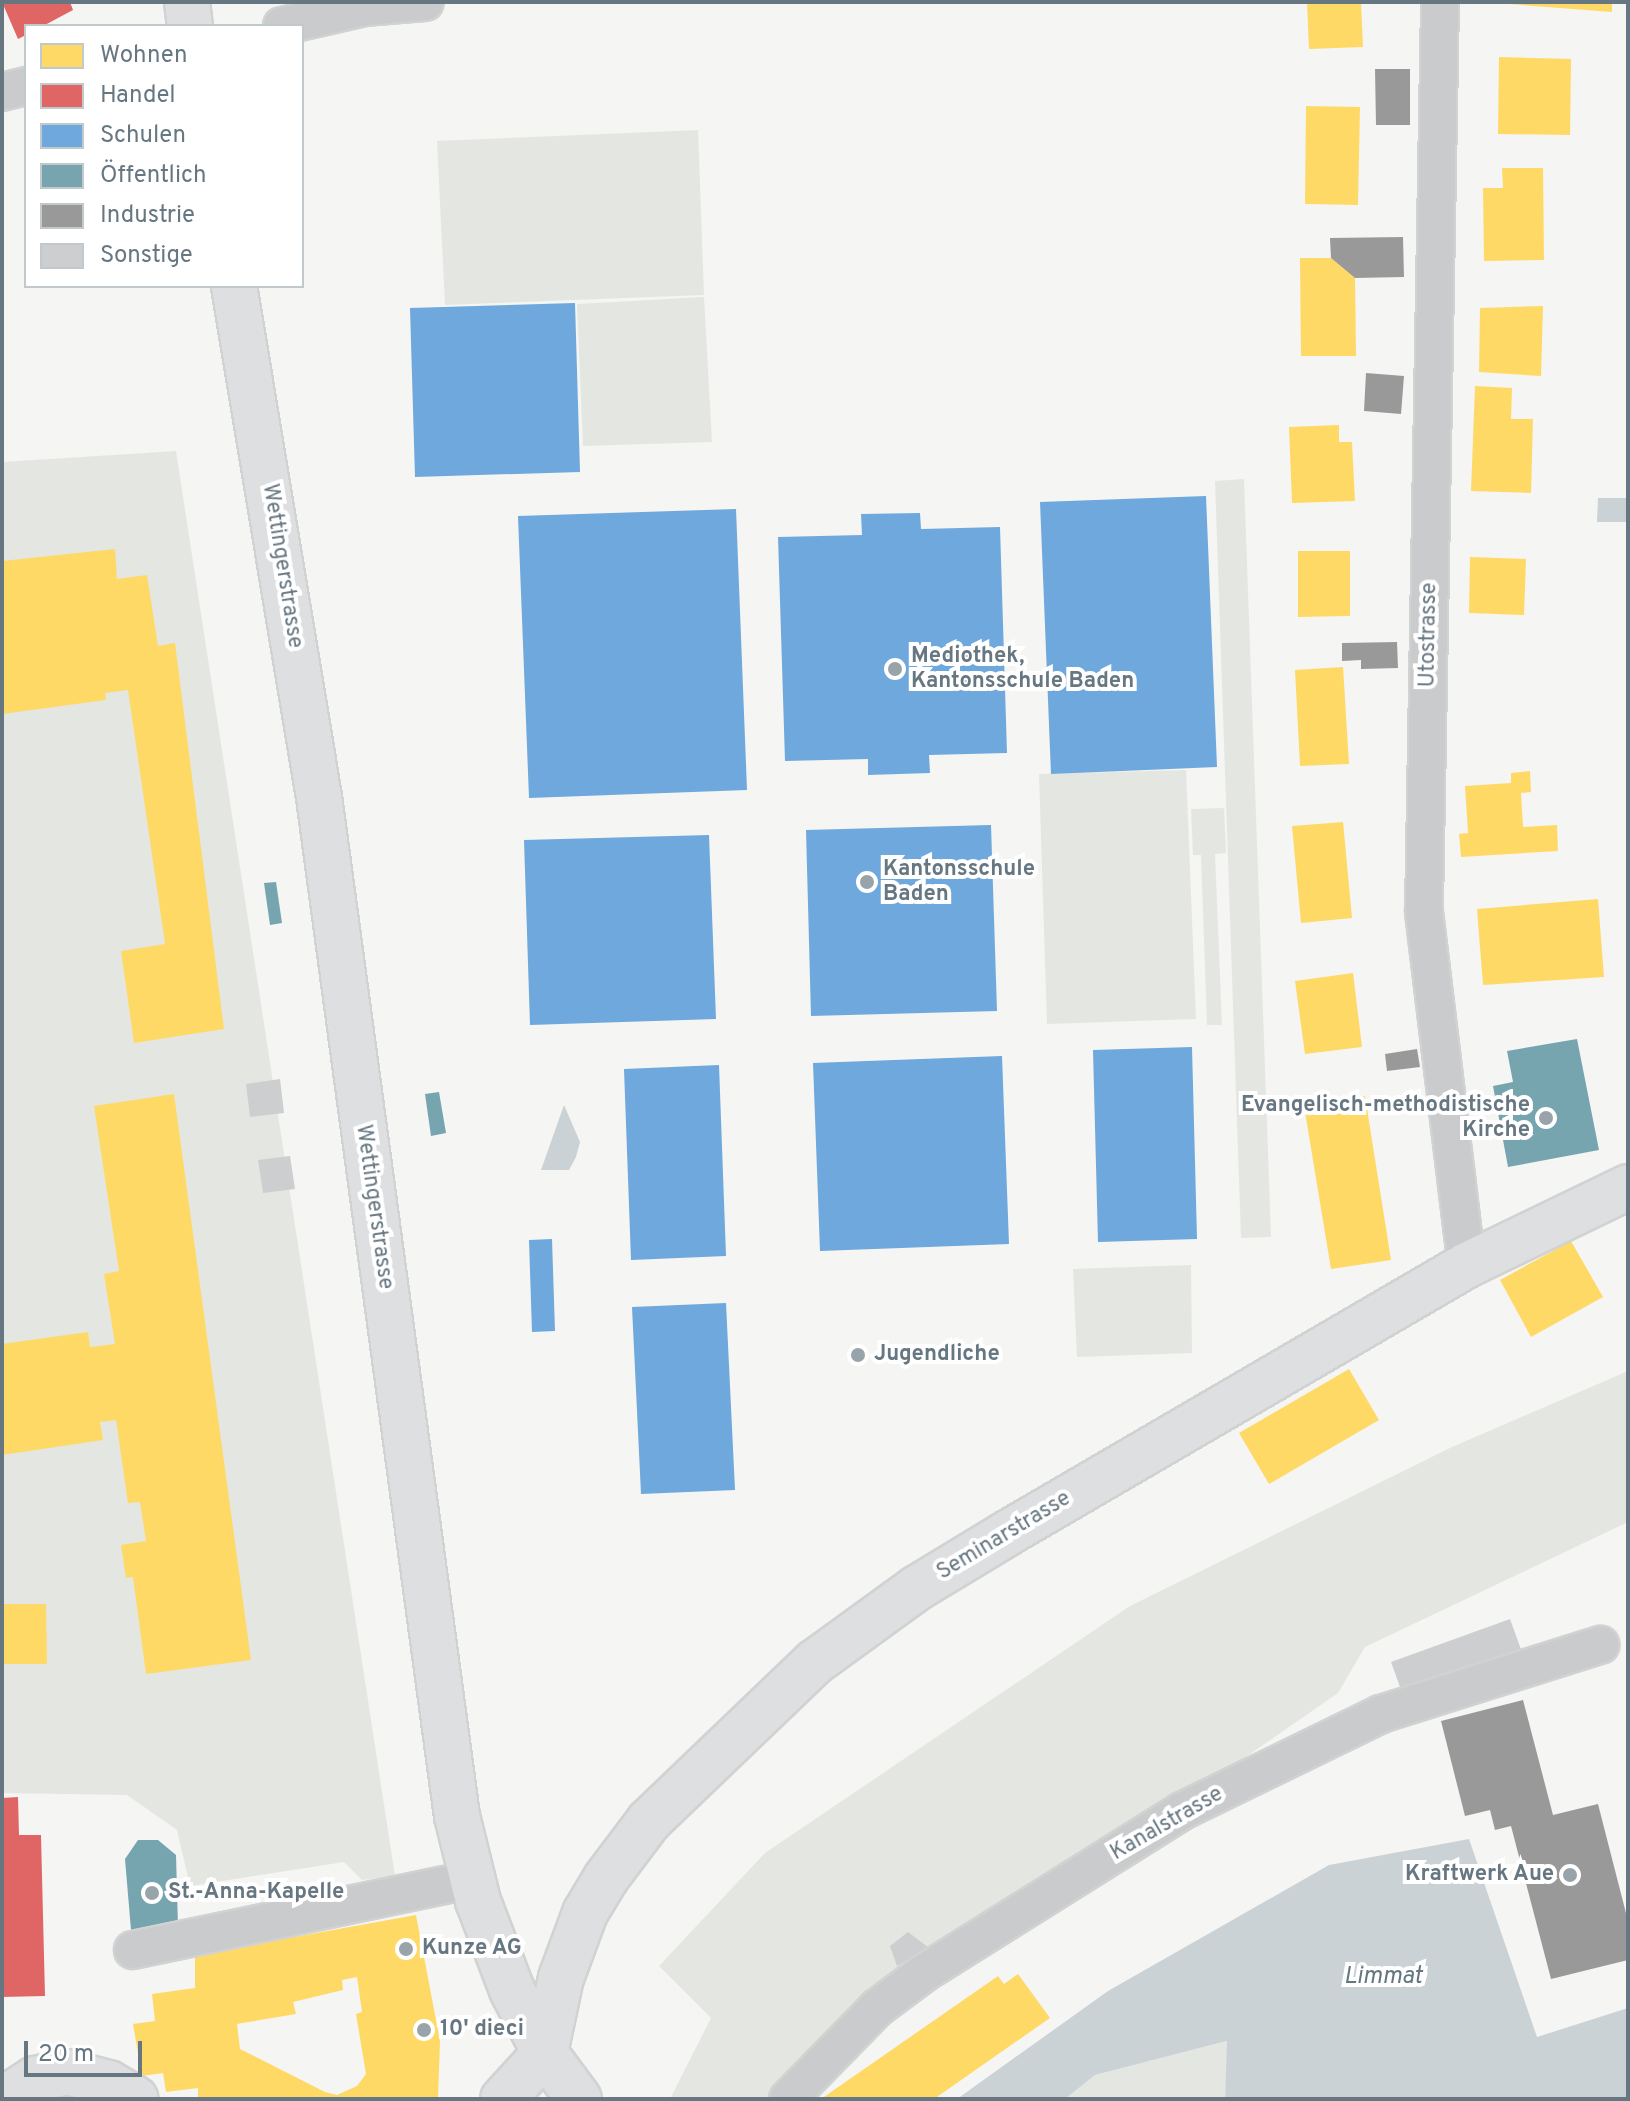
<!DOCTYPE html>
<meta charset="utf-8">
<style>
body{margin:0}
#map{position:relative;width:1630px;height:2101px;overflow:hidden;background:#f5f5f4;font-family:Overpass,sans-serif}
div>[style]{position:absolute}
[style*='--x']{left:calc(var(--x)*1px);top:calc(var(--y)*1px);width:calc(var(--w)*1px);rotate:calc(var(--a)*1deg)}
.green>*{inset:0;background:#e4e7e1}
.water>*{inset:0;background:#cbd2d5}
.homes>*{inset:0;background:#ffd966}
.shops>*{inset:0;background:#e06666}
.schools>*{inset:0;background:#6fa8dc}
.public>*{inset:0;background:#76a5af}
.industry>*{inset:0;background:#999}
.building>*{inset:0;background:#cccecf}
.roads{filter:drop-shadow(2px 0 #d1d2d2) drop-shadow(-2px 0 #d1d2d2) drop-shadow(0 2px #d1d2d2) drop-shadow(0 -2px #d1d2d2)}
.minor>*{height:36px;margin:-18px;padding:0 18px;transform-origin:18px;border-radius:18px;background:#cacbcc}
.secondary>*{height:44px;margin:-22px;padding:0 22px;transform-origin:22px;border-radius:22px;background:#dedfe0}
.dots>*{width:22px;height:22px;translate:-50% -50%;box-sizing:border-box;border:4px solid #fff;border-radius:50%}
span{translate:-50% -50%;white-space:nowrap;text-align:center;line-height:1.15;-webkit-text-stroke:8px #fff;paint-order:stroke}
.street-label{font-size:22px;color:#677782}
.poi-label{font-size:22px;color:#677782;font-weight:700}
.left{translate:0 -50%;text-align:left}
.right{translate:-100% -50%;text-align:right}
.water-label{font-size:24px;color:#63777f;font-style:italic}
.frame{position:absolute;inset:0;border:4px solid #677782;pointer-events:none}
.legend{position:absolute;left:24px;top:24px;width:280px;height:264px;box-sizing:border-box;background:#fff;border:2px solid #c2c9cd;margin:0;padding:10px 14px;list-style:none;font-size:24px;color:#677782}
.legend li{display:flex;align-items:center;gap:16px;height:40px}
.legend b{width:40px;border:2px solid #c2c9cd}
.scale{position:absolute;left:24px;top:2041px;width:118px;height:36px;box-sizing:border-box;border:4px solid #677782;border-top:0;padding-left:10px;font-size:24px;line-height:28px;white-space:nowrap;color:#677782;-webkit-text-stroke:6px #fff;paint-order:stroke}
</style>
<div id="map">
<div class="green">
<i style="clip-path:polygon(698px 130px,704px 295px,445px 305px,437px 141px)"></i>
<i style="clip-path:polygon(704px 297px,712px 442px,583px 446px,577px 304px)"></i>
<i style="clip-path:polygon(176px 451px,395px 1876px,362px 1880px,344px 1862px,190px 1886px,177px 1830px,127px 1795px,2px 1793px,2px 462px)"></i>
<i style="clip-path:polygon(1244px 479px,1271px 1237px,1241px 1238px,1215px 481px)"></i>
<i style="clip-path:polygon(1186px 770px,1196px 1019px,1047px 1024px,1039px 774px)"></i>
<i style="clip-path:polygon(1224px 808px,1226px 853px,1215px 854px,1222px 1025px,1207px 1025px,1201px 855px,1193px 855px,1191px 809px)"></i>
<i style="clip-path:polygon(1191px 1265px,1192px 1353px,1077px 1357px,1073px 1269px)"></i>
<i style="clip-path:polygon(1628px 1371px,1628px 1522px,1365px 1647px,1338px 1693px,1119px 1845px,904px 2008px,812px 2099px,670px 2099px,711px 2018px,659px 1966px,765px 1853px,1130px 1606px,1452px 1447px)"></i>
<i style="clip-path:polygon(1228px 2041px,1225px 2099px,1065px 2099px,1095px 2075px)"></i>
</div>
<div class="water">
<i style="clip-path:polygon(1598px 498px,1628px 498px,1628px 522px,1597px 522px)"></i>
<i style="clip-path:polygon(564px 1105px,580px 1142px,576px 1157px,569px 1170px,541px 1170px)"></i>
<i style="clip-path:polygon(1469px 1839px,1537px 2037px,1628px 2008px,1628px 2099px,1225px 2099px,1227px 2041px,1095px 2075px,1065px 2099px,957px 2099px,1108px 1991px,1329px 1865px)"></i>
</div>
<div class="homes">
<i style="clip-path:polygon(1307px 2px,1361px 2px,1363px 47px,1309px 49px)"></i>
<i style="clip-path:polygon(1483px 2px,1612px 2px,1612px 12px)"></i>
<i style="clip-path:polygon(1499px 57px,1571px 59px,1570px 135px,1498px 134px)"></i>
<i style="clip-path:polygon(1306px 106px,1360px 107px,1358px 205px,1305px 204px)"></i>
<i style="clip-path:polygon(1502px 168px,1543px 168px,1544px 260px,1484px 261px,1483px 188px,1503px 188px)"></i>
<i style="clip-path:polygon(1300px 258px,1331px 258px,1355px 278px,1356px 356px,1301px 356px)"></i>
<i style="clip-path:polygon(1543px 306px,1541px 376px,1479px 372px,1480px 308px)"></i>
<i style="clip-path:polygon(1475px 386px,1512px 388px,1511px 419px,1533px 419px,1531px 493px,1471px 491px)"></i>
<i style="clip-path:polygon(1339px 425px,1339px 442px,1352px 442px,1355px 501px,1292px 503px,1289px 427px)"></i>
<i style="clip-path:polygon(115px 549px,117px 579px,147px 575px,158px 646px,175px 643px,224px 1029px,134px 1043px,121px 951px,165px 944px,128px 690px,105px 693px,106px 700px,2px 714px,2px 561px)"></i>
<i style="clip-path:polygon(1298px 551px,1350px 551px,1350px 616px,1298px 617px)"></i>
<i style="clip-path:polygon(1470px 557px,1526px 559px,1524px 615px,1469px 613px)"></i>
<i style="clip-path:polygon(1343px 667px,1349px 764px,1300px 766px,1295px 670px)"></i>
<i style="clip-path:polygon(1530px 771px,1531px 792px,1521px 793px,1523px 827px,1557px 825px,1558px 851px,1461px 857px,1459px 834px,1468px 833px,1465px 786px,1511px 783px,1511px 773px)"></i>
<i style="clip-path:polygon(1343px 822px,1352px 918px,1301px 923px,1292px 826px)"></i>
<i style="clip-path:polygon(1598px 899px,1604px 977px,1483px 985px,1477px 909px)"></i>
<i style="clip-path:polygon(1353px 973px,1362px 1047px,1305px 1054px,1295px 981px)"></i>
<i style="clip-path:polygon(174px 1094px,251px 1660px,146px 1674px,133px 1577px,126px 1578px,121px 1545px,146px 1541px,140px 1502px,128px 1503px,116px 1420px,100px 1422px,103px 1440px,2px 1455px,2px 1344px,88px 1332px,90px 1347px,115px 1344px,104px 1274px,119px 1271px,94px 1106px)"></i>
<i style="clip-path:polygon(1365px 1096px,1391px 1260px,1331px 1269px,1304px 1106px)"></i>
<i style="clip-path:polygon(1571px 1241px,1603px 1297px,1531px 1337px,1500px 1280px)"></i>
<i style="clip-path:polygon(1349px 1369px,1379px 1420px,1269px 1484px,1239px 1433px)"></i>
<i style="clip-path:polygon(2px 1604px,46px 1604px,47px 1664px,2px 1664px)"></i>
<i style="clip-path:polygon(evenodd,416px 1915px,440px 2041px,438px 2099px,198px 2099px,198px 2088px,166px 2092px,163px 2073px,142px 2076px,133px 2024px,155px 2021px,152px 1994px,195px 1988px,195px 1955px,416px 1915px,357px 1977px,362px 2012px,356px 2014px,366px 2074px,357px 2086px,337px 2095px,325px 2092px,240px 2049px,237px 2024px,296px 2014px,293px 2002px,343px 1990px,342px 1980px,357px 1977px)"></i>
<i style="clip-path:polygon(1018px 1974px,1050px 2018px,934px 2099px,821px 2099px,998px 1976px,1004px 1984px)"></i>
</div>
<div class="shops">
<i style="clip-path:polygon(2px 2px,70px 2px,73px 10px,43px 26px,26px 26px,26px 35px,18px 39px)"></i>
<i style="clip-path:polygon(18px 1797px,19px 1835px,41px 1835px,45px 1996px,2px 1997px,2px 1798px)"></i>
</div>
<div class="schools">
<i style="clip-path:polygon(575px 303px,580px 472px,415px 477px,410px 308px)"></i>
<i style="clip-path:polygon(1206px 496px,1217px 767px,1051px 774px,1040px 502px)"></i>
<i style="clip-path:polygon(736px 509px,747px 790px,529px 798px,518px 516px)"></i>
<i style="clip-path:polygon(920px 513px,921px 529px,1000px 527px,1007px 753px,929px 755px,930px 773px,868px 775px,868px 759px,785px 761px,778px 537px,862px 535px,861px 514px)"></i>
<i style="clip-path:polygon(991px 825px,997px 1011px,811px 1016px,806px 830px)"></i>
<i style="clip-path:polygon(709px 835px,716px 1019px,530px 1025px,524px 840px)"></i>
<i style="clip-path:polygon(1192px 1047px,1197px 1239px,1098px 1242px,1093px 1050px)"></i>
<i style="clip-path:polygon(1002px 1056px,1009px 1244px,820px 1251px,813px 1063px)"></i>
<i style="clip-path:polygon(719px 1065px,726px 1256px,631px 1260px,624px 1069px)"></i>
<i style="clip-path:polygon(552px 1239px,555px 1331px,532px 1332px,529px 1240px)"></i>
<i style="clip-path:polygon(726px 1303px,735px 1490px,641px 1494px,632px 1307px)"></i>
</div>
<div class="public">
<i style="clip-path:polygon(276px 882px,282px 923px,270px 925px,264px 883px)"></i>
<i style="clip-path:polygon(1577px 1039px,1599px 1150px,1508px 1167px,1493px 1086px,1513px 1082px,1507px 1051px)"></i>
<i style="clip-path:polygon(439px 1092px,446px 1133px,431px 1136px,425px 1094px)"></i>
<i style="clip-path:polygon(138px 1840px,158px 1840px,176px 1855px,178px 1927px,131px 1930px,125px 1859px)"></i>
</div>
<div class="industry">
<i style="clip-path:polygon(1375px 69px,1410px 69px,1410px 125px,1376px 125px)"></i>
<i style="clip-path:polygon(1403px 237px,1404px 277px,1355px 278px,1331px 258px,1330px 238px)"></i>
<i style="clip-path:polygon(1366px 373px,1404px 376px,1401px 414px,1364px 411px)"></i>
<i style="clip-path:polygon(1397px 642px,1398px 668px,1361px 669px,1361px 660px,1342px 661px,1342px 643px)"></i>
<i style="clip-path:polygon(1417px 1049px,1420px 1067px,1387px 1071px,1385px 1054px)"></i>
<i style="clip-path:polygon(1523px 1700px,1553px 1815px,1598px 1804px,1628px 1921px,1628px 1960px,1551px 1979px,1511px 1826px,1495px 1830px,1490px 1810px,1465px 1816px,1441px 1721px)"></i>
</div>
<div class="building">
<i style="clip-path:polygon(280px 1079px,284px 1113px,250px 1117px,246px 1084px)"></i>
<i style="clip-path:polygon(290px 1156px,295px 1189px,263px 1193px,258px 1160px)"></i>
<i style="clip-path:polygon(1510px 1619px,1523px 1655px,1404px 1698px,1391px 1662px)"></i>
<i style="clip-path:polygon(908px 1932px,928px 1947px,897px 1966px,890px 1946px)"></i>
</div>
<div class="roads">
<div class="minor">
<i style="--x:1440;--y:2;--w:910;--a:91.01"></i>
<i style="--x:1424;--y:912;--w:356;--a:83.1"></i>
<i style="--x:282;--y:26;--w:84;--a:-13"></i>
<i style="--x:364;--y:7;--w:61;--a:-4.7"></i>
<i style="--x:2;--y:92;--w:25;--a:-14"></i>
<i style="--x:133;--y:1950;--w:346;--a:-11.8"></i>
<i style="--x:788;--y:2099;--w:127;--a:-45.6"></i>
<i style="--x:877;--y:2008;--w:59;--a:-36.7"></i>
<i style="--x:924;--y:1973;--w:305;--a:-32.1"></i>
<i style="--x:1182;--y:1811;--w:221;--a:-26"></i>
<i style="--x:1381;--y:1714;--w:230;--a:-17.5"></i>
</div>
<div class="secondary">
<i style="--x:187;--y:2;--w:24;--a:83"></i>
<i style="--x:234;--y:286;--w:518;--a:80.56"></i>
<i style="--x:319;--y:797;--w:1028;--a:82.29"></i>
<i style="--x:457;--y:1816;--w:88;--a:76.1"></i>
<i style="--x:478;--y:1901;--w:95;--a:69.1"></i>
<i style="--x:512;--y:1990;--w:71;--a:62.4"></i>
<i style="--x:545;--y:2053;--w:57;--a:53.5"></i>
<i style="--x:545;--y:2053;--w:77;--a:-78"></i>
<i style="--x:561;--y:1978;--w:69;--a:-69.7"></i>
<i style="--x:585;--y:1913;--w:41;--a:-59"></i>
<i style="--x:606;--y:1878;--w:71;--a:-53"></i>
<i style="--x:649;--y:1821;--w:230;--a:-43.8"></i>
<i style="--x:815;--y:1662;--w:126;--a:-36"></i>
<i style="--x:917;--y:1588;--w:104;--a:-31.2"></i>
<i style="--x:1006;--y:1534;--w:534;--a:-30.26"></i>
<i style="--x:1467;--y:1265;--w:179;--a:-25.8"></i>
<i style="--x:4;--y:2099;--w:37;--a:-33"></i>
<i style="--x:35;--y:2079;--w:33;--a:-12"></i>
<i style="--x:67;--y:2072;--w:43;--a:14.7"></i>
<i style="--x:109;--y:2083;--w:31;--a:31"></i>
<i style="--x:503;--y:2099;--w:62;--a:-47.6"></i>
</div>
</div>
<div class="dots">
<i style="left:895px;top:669px;background:#99a3aa"></i>
<i style="left:867px;top:882px;background:#99a3aa"></i>
<i style="left:1546px;top:1118px;background:#99a3aa"></i>
<i style="left:858px;top:1355px;background:#99a3aa"></i>
<i style="left:1570px;top:1875px;background:#99a3aa"></i>
<i style="left:152px;top:1893px;background:#99a3aa"></i>
<i style="left:406px;top:1949px;background:#99a3aa"></i>
<i style="left:424px;top:2030px;background:#99a3aa"></i>
</div>
<div class="street-label">
<span style="left:282px;top:566px;rotate:81deg">Wettingerstrasse</span>
<span style="left:1429px;top:635px;rotate:-89deg">Utostrasse</span>
<span style="left:374px;top:1207px;rotate:82deg">Wettingerstrasse</span>
<span style="left:1004px;top:1536px;rotate:-31deg">Seminarstrasse</span>
<span style="left:1167px;top:1824px;rotate:-30deg">Kanalstrasse</span>
</div>
<div class="poi-label">
<span class="left" style="left:911px;top:669px">Mediothek,<br>Kantonsschule Baden</span>
<span class="left" style="left:883px;top:882px">Kantonsschule<br>Baden</span>
<span class="right" style="left:1530px;top:1118px">Evangelisch-methodistische<br>Kirche</span>
<span class="left" style="left:874px;top:1355px">Jugendliche</span>
<span class="right" style="left:1554px;top:1875px">Kraftwerk Aue</span>
<span class="left" style="left:168px;top:1893px">St.-Anna-Kapelle</span>
<span class="left" style="left:422px;top:1949px">Kunze AG</span>
<span class="left" style="left:440px;top:2030px">10' dieci</span>
</div>
<div class="water-label">
<span style="left:1383px;top:1978px">Limmat</span>
</div>
<div class="frame"></div>
<ul class="legend">
<li><b style="height:22px;background:#ffd966"></b>Wohnen</li>
<li><b style="height:22px;background:#e06666"></b>Handel</li>
<li><b style="height:22px;background:#6fa8dc"></b>Schulen</li>
<li><b style="height:22px;background:#76a5af"></b>Öffentlich</li>
<li><b style="height:22px;background:#999"></b>Industrie</li>
<li><b style="height:22px;background:#cccecf"></b>Sonstige</li>
</ul>
<div class="scale">20 m</div>
</div>
